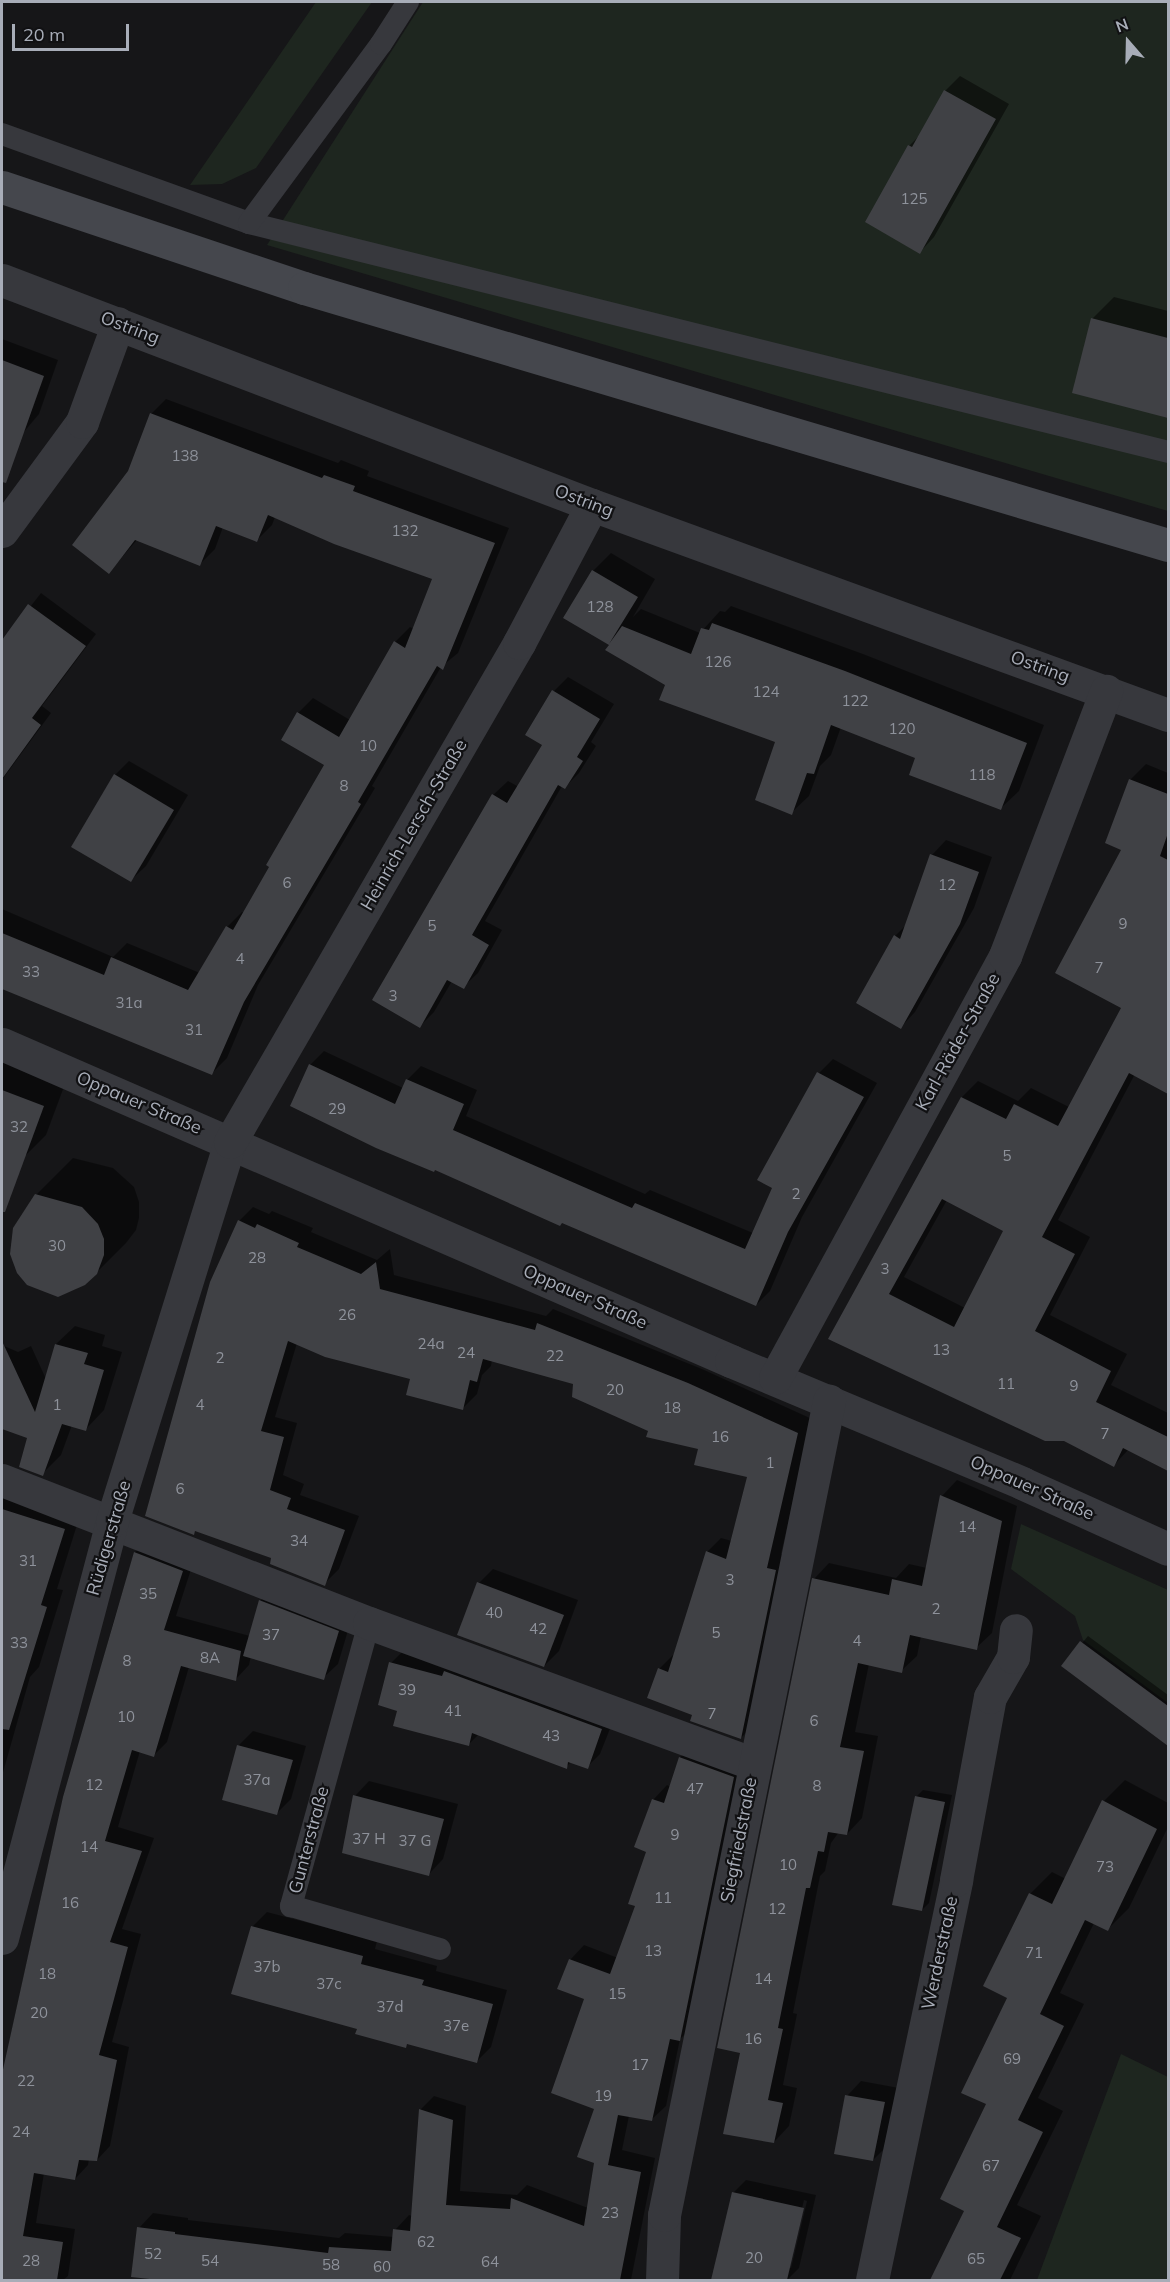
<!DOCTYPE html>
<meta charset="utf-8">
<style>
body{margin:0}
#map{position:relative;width:1170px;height:2282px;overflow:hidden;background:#161618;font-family:Mulish,sans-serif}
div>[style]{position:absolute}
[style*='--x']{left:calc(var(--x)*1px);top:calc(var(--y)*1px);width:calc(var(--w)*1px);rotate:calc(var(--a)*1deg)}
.green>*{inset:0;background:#1e261f}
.shadow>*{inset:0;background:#0007}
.building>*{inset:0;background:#404145}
.lane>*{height:22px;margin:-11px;padding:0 11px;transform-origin:11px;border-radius:11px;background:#37383d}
.street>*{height:33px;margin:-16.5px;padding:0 16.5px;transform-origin:16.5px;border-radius:16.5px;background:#37383d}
.secondary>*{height:33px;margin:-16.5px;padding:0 16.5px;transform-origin:16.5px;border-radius:16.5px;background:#45474d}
span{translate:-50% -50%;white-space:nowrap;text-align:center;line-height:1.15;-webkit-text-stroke:4.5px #111113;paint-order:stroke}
.number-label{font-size:15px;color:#8e929b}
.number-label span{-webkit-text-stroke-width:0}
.street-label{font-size:18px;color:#a8adb8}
.frame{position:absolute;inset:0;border:3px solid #a8adb8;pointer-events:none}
.north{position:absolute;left:1098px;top:12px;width:60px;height:60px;-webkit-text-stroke:4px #111113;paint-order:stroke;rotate:340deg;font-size:16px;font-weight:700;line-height:24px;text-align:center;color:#a8adb8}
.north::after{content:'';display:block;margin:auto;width:21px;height:27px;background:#a8adb8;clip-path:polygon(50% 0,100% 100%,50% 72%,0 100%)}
.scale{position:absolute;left:12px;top:24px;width:117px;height:27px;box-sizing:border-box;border:3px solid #a8adb8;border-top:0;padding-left:8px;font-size:18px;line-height:21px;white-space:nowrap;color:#a8adb8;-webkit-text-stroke:4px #111113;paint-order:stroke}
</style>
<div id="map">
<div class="green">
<i style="clip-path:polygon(316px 2px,372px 2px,256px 168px,222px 184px,190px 185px)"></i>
<i style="clip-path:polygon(423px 2px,1168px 2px,1168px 511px,267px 245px)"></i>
<i style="clip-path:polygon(1021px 1524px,1168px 1590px,1168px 1703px,1083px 1640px,1075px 1616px,1011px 1569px)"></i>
<i style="clip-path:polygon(1121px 2054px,1168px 2077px,1168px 2280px,1037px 2280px)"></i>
</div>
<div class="shadow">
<i style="clip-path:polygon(960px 76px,1009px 104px,934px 237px,920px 252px,867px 222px,909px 146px,920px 135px,945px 91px)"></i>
<i style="clip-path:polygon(1114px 297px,1168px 311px,1168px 412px,1165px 415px,1074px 392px,1093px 318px)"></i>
<i style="clip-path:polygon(2px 339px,58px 360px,39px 414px,2px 458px)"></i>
<i style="clip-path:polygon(166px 399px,338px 463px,341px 460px,369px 471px,367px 476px,509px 528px,458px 653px,441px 667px,372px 786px,375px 788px,258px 985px,227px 1058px,212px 1073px,2px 986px,2px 909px,113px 957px,127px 943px,200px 973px,227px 927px,242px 912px,244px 913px,326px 764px,298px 713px,313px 698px,350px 720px,395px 642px,410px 627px,414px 629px,434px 578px,275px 517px,272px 525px,257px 540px,223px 527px,215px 549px,200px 564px,137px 540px,109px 572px,129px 472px,151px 414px)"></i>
<i style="clip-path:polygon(611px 553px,655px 579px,633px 617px,641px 609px,700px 633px,720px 611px,725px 612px,731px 606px,863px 654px,1044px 725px,1019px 791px,1001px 808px,917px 757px,841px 727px,831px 755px,820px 766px,809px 796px,791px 813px,759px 788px,777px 741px,667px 684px,611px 644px,565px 617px,593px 571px)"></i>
<i style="clip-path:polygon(41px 593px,96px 634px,42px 706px,51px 713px,2px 780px,2px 643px)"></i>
<i style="clip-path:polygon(568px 677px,614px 704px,591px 742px,596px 746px,579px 773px,565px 787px,562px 786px,485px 921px,502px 930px,478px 973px,463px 987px,452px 981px,434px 1012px,420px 1026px,493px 795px,508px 781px,519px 787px,544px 745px,554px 691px)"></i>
<i style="clip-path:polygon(129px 761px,188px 795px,146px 866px,131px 880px,115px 775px)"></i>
<i style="clip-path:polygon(evenodd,1146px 764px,1168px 773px,1168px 928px,1137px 986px,1146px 979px,1168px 991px,1168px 1092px,1135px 1074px,1058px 1220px,1090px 1237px,1050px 1315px,1127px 1354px,1111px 1385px,1168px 1413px,1168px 1470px,1129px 1449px,1114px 1465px,1064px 1440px,830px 1339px,962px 1097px,978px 1081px,1018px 1101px,1031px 1088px,1069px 1107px,1127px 999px,1123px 849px,1130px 780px,1146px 764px,947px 1200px,1005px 1230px,965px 1308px,904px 1277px,947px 1200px)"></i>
<i style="clip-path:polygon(946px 840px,992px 857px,974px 908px,915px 1012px,901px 1027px,895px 936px,906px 925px,932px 855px)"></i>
<i style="clip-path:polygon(324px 1051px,403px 1088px,407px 1080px,421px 1066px,477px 1090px,466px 1116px,645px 1194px,650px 1190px,753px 1233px,774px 1187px,759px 1179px,819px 1073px,833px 1059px,877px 1083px,802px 1217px,770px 1291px,756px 1305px,310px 1065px)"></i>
<i style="clip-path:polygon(2px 1061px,65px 1084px,46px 1135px,24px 1157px,2px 1167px)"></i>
<i style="clip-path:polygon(73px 1158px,113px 1168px,134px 1187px,139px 1202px,139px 1218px,136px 1230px,126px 1243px,89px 1280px,76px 1289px,58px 1296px,36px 1195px)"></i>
<i style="clip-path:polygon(253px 1207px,269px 1214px,272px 1211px,313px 1228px,311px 1232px,377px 1260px,390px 1249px,394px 1275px,546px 1316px,553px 1309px,702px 1369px,812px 1419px,781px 1554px,789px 1556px,755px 1723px,741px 1738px,694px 1714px,659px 1669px,674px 1654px,707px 1552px,721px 1538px,732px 1541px,748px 1475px,700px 1447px,650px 1430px,575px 1383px,492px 1360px,491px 1366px,482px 1375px,477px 1394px,463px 1408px,412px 1378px,297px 1343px,275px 1417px,297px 1423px,283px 1475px,304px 1484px,300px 1495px,359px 1516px,339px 1569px,324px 1584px,273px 1557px,196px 1530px,194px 1533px,239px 1221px)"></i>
<i style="clip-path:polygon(75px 1326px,105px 1335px,102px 1346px,122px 1352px,104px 1410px,86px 1429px,72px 1425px,61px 1455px,42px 1474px,29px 1437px,2px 1427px,2px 1345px,18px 1352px,31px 1346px,46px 1379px,56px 1344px)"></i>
<i style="clip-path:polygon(957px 1480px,1017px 1506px,992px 1633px,976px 1648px,921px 1636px,917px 1656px,901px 1671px,869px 1664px,855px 1732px,878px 1736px,862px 1818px,847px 1834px,839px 1832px,831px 1843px,825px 1871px,820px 1876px,793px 2013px,797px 2014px,783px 2085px,797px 2088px,789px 2126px,774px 2142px,742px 2052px,814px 1579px,829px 1563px,896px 1578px,909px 1564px,927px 1568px,942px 1496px)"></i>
<i style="clip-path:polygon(2px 1488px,81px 1512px,57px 1589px,63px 1590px,39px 1667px,30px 1677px,2px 1776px)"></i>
<i style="clip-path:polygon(149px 1539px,195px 1557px,176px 1616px,250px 1636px,260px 1601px,275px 1587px,352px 1617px,338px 1664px,323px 1678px,251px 1656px,249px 1665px,236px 1679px,189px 1667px,167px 1742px,154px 1755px,140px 1751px,118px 1827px,154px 1838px,122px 1929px,141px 1934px,112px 2042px,129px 2047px,110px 2146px,97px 2160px,89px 2159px,88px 2165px,75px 2179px,44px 2173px,36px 2223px,75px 2229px,68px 2276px,63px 2280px,2px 2280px,2px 2085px,10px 2039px,52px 1848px,114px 1620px,135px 1552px)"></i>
<i style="clip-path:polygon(493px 1569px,578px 1600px,559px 1651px,544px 1666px,479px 1583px)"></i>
<i style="clip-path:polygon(1088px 1636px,1168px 1695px,1168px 1744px,1063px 1666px)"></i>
<i style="clip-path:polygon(404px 1650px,615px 1716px,600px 1754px,587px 1767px,572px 1761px,566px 1767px,479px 1734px,468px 1745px,399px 1710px,391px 1663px)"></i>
<i style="clip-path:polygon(253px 1731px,306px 1746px,291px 1799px,277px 1813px,239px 1745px)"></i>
<i style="clip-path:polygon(695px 1743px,747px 1762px,694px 2025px,680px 2039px,666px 2106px,651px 2120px,629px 2116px,622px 2150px,655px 2158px,631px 2280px,173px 2280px,132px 2275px,139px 2228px,153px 2213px,188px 2218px,188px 2220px,339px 2238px,345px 2233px,394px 2237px,395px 2230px,409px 2215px,412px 2216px,420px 2110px,434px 2096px,466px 2106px,460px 2191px,517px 2195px,527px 2185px,588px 2208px,595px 2162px,595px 2108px,586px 1998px,570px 1960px,584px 1945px,618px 1958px,637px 1906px,648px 1851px,653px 1800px,667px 1785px,671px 1787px,680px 1757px)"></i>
<i style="clip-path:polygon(1125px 1780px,1168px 1803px,1168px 1827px,1129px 1908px,1108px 1929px,1094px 1923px,1060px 1993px,1084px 2004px,1038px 2098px,1063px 2111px,1017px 2205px,1041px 2216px,1010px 2280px,932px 2280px,966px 2210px,1030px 1894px,1052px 1872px,1066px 1879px,1104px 1801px)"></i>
<i style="clip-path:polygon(369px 1781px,458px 1804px,443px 1859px,429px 1874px,355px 1796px)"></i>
<i style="clip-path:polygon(923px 1790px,952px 1795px,929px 1903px,922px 1910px,916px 1797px)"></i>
<i style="clip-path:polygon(267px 1912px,377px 1941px,375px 1949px,437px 1966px,436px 1971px,507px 1990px,491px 2047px,477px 2061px,409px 2043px,405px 2046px,358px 2028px,252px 1927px)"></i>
<i style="clip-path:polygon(861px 2081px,899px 2088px,888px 2145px,873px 2160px,847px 2096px)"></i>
<i style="clip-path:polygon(evenodd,746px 2180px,816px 2195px,799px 2268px,787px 2280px,713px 2280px,733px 2193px,746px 2180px,804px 2200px,807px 2201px,791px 2268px,788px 2268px,804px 2200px)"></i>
</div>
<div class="building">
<i style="clip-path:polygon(944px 90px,996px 119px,920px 254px,865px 222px,908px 145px,912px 147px)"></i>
<i style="clip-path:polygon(1091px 318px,1168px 338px,1168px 418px,1072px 393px)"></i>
<i style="clip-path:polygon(2px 360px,44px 376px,6px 483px,2px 482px)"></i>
<i style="clip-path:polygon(150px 413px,322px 478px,324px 475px,355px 486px,353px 491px,495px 543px,443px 670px,437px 666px,358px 802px,361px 804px,244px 1002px,212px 1075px,2px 989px,2px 933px,104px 975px,111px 957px,188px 990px,226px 926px,233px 930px,269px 867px,266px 865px,324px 765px,281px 740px,297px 712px,339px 737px,394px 641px,405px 648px,432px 579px,334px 544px,268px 515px,257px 542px,216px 526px,200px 566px,135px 540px,109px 574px,72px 545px,128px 471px)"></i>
<i style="clip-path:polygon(592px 570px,638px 597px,609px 644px,622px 626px,691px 654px,701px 628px,709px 630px,712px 623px,845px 671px,1027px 743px,1001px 810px,909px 775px,915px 758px,831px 725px,814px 774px,807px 773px,792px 815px,755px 800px,775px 742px,659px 700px,665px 685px,605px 650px,609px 645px,563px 618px)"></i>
<i style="clip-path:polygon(28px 604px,86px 646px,32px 718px,41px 725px,2px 779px,2px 640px)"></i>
<i style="clip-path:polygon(552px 690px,600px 719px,577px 757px,583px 761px,565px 789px,558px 785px,472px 935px,489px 945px,464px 989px,447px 980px,420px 1028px,372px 1000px,492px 794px,507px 803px,542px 745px,525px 735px)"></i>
<i style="clip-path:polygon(114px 774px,174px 810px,131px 882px,71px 847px)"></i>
<i style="clip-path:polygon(evenodd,1129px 779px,1168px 794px,1168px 833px,1160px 856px,1168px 860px,1168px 1094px,1129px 1073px,1042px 1237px,1075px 1254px,1035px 1331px,1111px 1371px,1096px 1402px,1168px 1437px,1168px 1471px,1123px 1448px,1114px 1467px,1064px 1441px,1045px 1441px,828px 1339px,961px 1097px,1006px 1119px,1014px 1104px,1058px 1126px,1121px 1008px,1055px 973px,1121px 850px,1105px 843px,1129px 779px,942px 1199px,1003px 1231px,954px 1327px,889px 1294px,942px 1199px)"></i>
<i style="clip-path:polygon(930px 854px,979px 872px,960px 924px,901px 1029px,856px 1003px,894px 935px,900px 939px)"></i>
<i style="clip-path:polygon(309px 1064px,395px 1104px,406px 1079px,464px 1104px,453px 1130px,632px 1208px,635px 1203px,745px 1249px,772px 1188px,757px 1180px,817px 1072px,864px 1097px,788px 1232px,756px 1306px,562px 1223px,560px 1226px,435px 1170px,434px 1172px,376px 1148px,290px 1106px)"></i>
<i style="clip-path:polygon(2px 1090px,44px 1106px,5px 1212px,2px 1212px)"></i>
<i style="clip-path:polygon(35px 1194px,82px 1207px,98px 1224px,104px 1239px,104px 1255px,97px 1274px,85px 1285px,58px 1297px,27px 1285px,17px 1273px,10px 1254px,13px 1228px)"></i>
<i style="clip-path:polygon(238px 1220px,255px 1228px,257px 1224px,299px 1243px,297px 1247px,361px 1274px,376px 1262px,380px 1289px,535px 1330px,537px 1323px,688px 1383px,798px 1433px,767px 1568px,776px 1570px,741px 1739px,690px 1721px,692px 1715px,647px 1698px,658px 1668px,668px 1672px,706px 1551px,726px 1559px,747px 1477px,694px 1465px,698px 1449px,646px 1437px,648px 1431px,572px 1397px,573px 1384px,483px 1359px,477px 1382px,470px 1380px,463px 1410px,406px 1395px,410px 1379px,325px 1357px,288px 1341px,261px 1431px,284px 1437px,270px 1490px,291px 1498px,287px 1509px,345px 1530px,325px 1586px,270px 1564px,271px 1558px,195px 1531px,194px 1535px,145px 1516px,210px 1282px)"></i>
<i style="clip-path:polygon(2px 1341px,35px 1412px,55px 1344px,88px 1353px,84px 1364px,104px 1370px,86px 1431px,62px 1424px,43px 1476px,19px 1467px,27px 1438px,2px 1429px)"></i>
<i style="clip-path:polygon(940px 1495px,1002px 1521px,977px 1650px,910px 1635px,902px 1673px,858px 1663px,840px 1747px,864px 1751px,847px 1835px,828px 1832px,824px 1852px,818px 1851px,810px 1888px,806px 1888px,778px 2028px,783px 2029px,768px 2100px,783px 2103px,774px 2143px,723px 2134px,740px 2053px,717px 2048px,812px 1578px,889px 1595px,892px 1579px,922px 1586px)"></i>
<i style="clip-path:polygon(2px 1509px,65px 1529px,41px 1605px,47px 1607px,9px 1730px,2px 1729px)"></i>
<i style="clip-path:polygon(134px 1552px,183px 1571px,164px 1630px,241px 1651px,236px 1681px,181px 1666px,154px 1757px,132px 1750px,105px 1841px,142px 1851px,110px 1942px,128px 1947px,99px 2055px,117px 2060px,97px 2161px,79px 2160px,75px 2180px,34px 2173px,23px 2236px,63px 2242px,57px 2280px,2px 2280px,2px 2074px,63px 1797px)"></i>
<i style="clip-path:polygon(477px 1582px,564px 1615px,544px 1667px,457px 1635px)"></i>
<i style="clip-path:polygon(259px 1600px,339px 1631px,324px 1680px,243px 1656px)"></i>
<i style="clip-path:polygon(1080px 1641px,1168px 1706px,1168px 1746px,1061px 1666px)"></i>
<i style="clip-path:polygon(389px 1662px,442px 1676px,444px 1671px,602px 1729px,588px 1769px,568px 1762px,567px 1769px,472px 1733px,469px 1746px,393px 1726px,397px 1711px,378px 1705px)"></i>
<i style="clip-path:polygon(237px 1745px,293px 1760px,277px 1815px,222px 1800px)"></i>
<i style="clip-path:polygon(679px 1757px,734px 1777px,680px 2041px,670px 2039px,652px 2121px,618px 2115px,608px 2165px,641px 2172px,620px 2280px,159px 2280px,131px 2277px,137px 2227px,175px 2232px,175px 2234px,328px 2253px,329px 2247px,391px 2251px,393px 2229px,410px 2231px,419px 2109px,453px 2120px,446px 2205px,510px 2209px,511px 2198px,584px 2226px,594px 2163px,577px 2157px,594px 2109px,551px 2093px,584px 1999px,557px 1989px,569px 1959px,610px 1974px,635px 1906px,628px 1904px,646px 1852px,634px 1847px,652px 1799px,664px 1803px)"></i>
<i style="clip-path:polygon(353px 1795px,444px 1819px,429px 1876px,342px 1853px)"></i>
<i style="clip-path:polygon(915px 1796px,945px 1802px,922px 1911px,892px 1905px)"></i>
<i style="clip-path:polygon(1102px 1800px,1157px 1829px,1108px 1931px,1085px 1920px,1040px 2014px,1064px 2026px,1018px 2120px,1043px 2132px,997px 2227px,1021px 2238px,1000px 2280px,930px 2280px,964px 2211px,940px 2199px,986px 2104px,961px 2093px,1007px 1998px,983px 1986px,1029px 1893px,1052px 1904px)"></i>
<i style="clip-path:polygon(251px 1926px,363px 1956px,361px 1964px,424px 1980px,422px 1985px,493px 2004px,477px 2063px,407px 2044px,406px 2048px,355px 2034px,357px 2029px,231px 1994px)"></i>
<i style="clip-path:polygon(845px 2095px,885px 2102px,873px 2161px,834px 2154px)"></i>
<i style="clip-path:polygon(732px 2192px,804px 2208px,787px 2280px,711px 2280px)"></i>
</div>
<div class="lane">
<i style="--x:2;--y:134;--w:263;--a:19.8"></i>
<i style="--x:249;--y:223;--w:947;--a:13.99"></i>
<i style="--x:249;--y:223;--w:222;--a:-53.6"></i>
<i style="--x:381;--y:44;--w:50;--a:-57.3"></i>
<i style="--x:369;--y:1623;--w:294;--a:105.4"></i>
<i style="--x:291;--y:1906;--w:155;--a:16.1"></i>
</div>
<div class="street">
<i style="--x:2;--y:280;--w:631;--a:20.87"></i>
<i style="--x:592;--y:505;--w:613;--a:20.03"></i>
<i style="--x:2;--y:531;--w:135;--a:-53.7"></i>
<i style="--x:82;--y:422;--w:105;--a:-70"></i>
<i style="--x:2;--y:1044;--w:795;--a:23.5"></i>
<i style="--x:731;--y:1361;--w:316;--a:22.7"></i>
<i style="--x:1022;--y:1483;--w:160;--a:24.3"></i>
<i style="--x:775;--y:1378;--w:481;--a:-61.4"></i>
<i style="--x:1005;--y:956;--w:284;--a:-69.1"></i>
<i style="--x:2;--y:1480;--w:394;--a:21.3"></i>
<i style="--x:369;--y:1623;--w:410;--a:20.1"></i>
<i style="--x:2;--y:1938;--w:431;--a:-75.2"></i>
<i style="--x:112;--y:1521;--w:397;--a:-72.7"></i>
<i style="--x:230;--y:1142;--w:577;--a:-59.92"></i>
<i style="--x:519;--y:643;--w:156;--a:-62.1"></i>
<i style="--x:662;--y:2280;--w:65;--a:-88.2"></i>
<i style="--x:664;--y:2215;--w:831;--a:-78.54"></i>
<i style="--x:872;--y:2280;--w:409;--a:-78.1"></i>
<i style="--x:956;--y:1880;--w:186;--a:-79.5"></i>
<i style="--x:990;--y:1697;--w:46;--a:-60.1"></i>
<i style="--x:1013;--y:1657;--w:27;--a:-84"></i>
</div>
<div class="secondary">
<i style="--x:2;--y:187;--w:318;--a:18.5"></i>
<i style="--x:304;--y:288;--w:901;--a:16.57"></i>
</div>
<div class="number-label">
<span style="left:914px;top:199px">125</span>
<span style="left:185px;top:456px">138</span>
<span style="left:405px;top:531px">132</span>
<span style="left:600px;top:607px">128</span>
<span style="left:718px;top:662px">126</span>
<span style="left:766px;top:692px">124</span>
<span style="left:855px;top:701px">122</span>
<span style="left:902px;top:729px">120</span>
<span style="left:368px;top:746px">10</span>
<span style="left:982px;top:775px">118</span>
<span style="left:344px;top:786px">8</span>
<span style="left:287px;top:883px">6</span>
<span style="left:947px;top:885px">12</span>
<span style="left:1123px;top:924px">9</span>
<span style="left:432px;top:926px">5</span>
<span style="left:240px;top:959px">4</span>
<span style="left:1099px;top:968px">7</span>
<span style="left:31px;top:972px">33</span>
<span style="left:393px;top:996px">3</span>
<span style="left:129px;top:1003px">31a</span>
<span style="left:194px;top:1030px">31</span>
<span style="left:337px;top:1109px">29</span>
<span style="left:19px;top:1127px">32</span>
<span style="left:1007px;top:1156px">5</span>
<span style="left:796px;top:1194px">2</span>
<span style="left:57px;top:1246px">30</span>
<span style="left:257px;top:1258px">28</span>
<span style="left:885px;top:1269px">3</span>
<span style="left:347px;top:1315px">26</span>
<span style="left:431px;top:1344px">24a</span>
<span style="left:941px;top:1350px">13</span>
<span style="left:466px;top:1353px">24</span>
<span style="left:555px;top:1356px">22</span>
<span style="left:220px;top:1358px">2</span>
<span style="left:1006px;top:1384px">11</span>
<span style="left:1074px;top:1386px">9</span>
<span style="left:615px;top:1390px">20</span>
<span style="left:57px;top:1405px">1</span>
<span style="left:200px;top:1405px">4</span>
<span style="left:672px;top:1408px">18</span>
<span style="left:1105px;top:1434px">7</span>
<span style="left:720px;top:1437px">16</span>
<span style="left:770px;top:1463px">1</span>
<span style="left:180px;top:1489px">6</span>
<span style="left:967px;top:1527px">14</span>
<span style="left:299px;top:1541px">34</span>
<span style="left:28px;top:1561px">31</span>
<span style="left:730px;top:1580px">3</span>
<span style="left:148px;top:1594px">35</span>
<span style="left:936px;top:1609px">2</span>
<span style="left:494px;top:1613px">40</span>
<span style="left:538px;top:1629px">42</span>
<span style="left:716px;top:1633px">5</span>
<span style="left:271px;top:1635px">37</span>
<span style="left:857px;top:1641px">4</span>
<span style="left:19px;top:1643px">33</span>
<span style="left:210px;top:1658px">8A</span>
<span style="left:127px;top:1661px">8</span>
<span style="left:407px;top:1690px">39</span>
<span style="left:453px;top:1711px">41</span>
<span style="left:712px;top:1714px">7</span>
<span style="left:126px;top:1717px">10</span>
<span style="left:814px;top:1721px">6</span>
<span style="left:551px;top:1736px">43</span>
<span style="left:257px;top:1780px">37a</span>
<span style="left:94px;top:1785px">12</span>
<span style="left:817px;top:1786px">8</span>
<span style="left:695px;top:1789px">47</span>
<span style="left:675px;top:1835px">9</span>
<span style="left:369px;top:1839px">37 H</span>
<span style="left:415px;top:1841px">37 G</span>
<span style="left:89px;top:1847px">14</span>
<span style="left:788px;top:1865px">10</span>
<span style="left:1105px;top:1867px">73</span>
<span style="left:663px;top:1898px">11</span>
<span style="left:70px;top:1903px">16</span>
<span style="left:777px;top:1909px">12</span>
<span style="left:653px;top:1951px">13</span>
<span style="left:1034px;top:1953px">71</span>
<span style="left:267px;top:1967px">37b</span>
<span style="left:47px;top:1974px">18</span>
<span style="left:763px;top:1979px">14</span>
<span style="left:329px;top:1984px">37c</span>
<span style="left:617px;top:1994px">15</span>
<span style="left:390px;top:2007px">37d</span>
<span style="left:39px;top:2013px">20</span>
<span style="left:456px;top:2026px">37e</span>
<span style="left:753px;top:2039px">16</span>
<span style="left:1012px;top:2059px">69</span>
<span style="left:640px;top:2065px">17</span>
<span style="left:26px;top:2081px">22</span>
<span style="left:603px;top:2096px">19</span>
<span style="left:21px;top:2132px">24</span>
<span style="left:991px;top:2166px">67</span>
<span style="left:610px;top:2213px">23</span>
<span style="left:426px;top:2242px">62</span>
<span style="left:153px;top:2254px">52</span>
<span style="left:754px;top:2258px">20</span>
<span style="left:976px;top:2259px">65</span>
<span style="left:31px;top:2261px">28</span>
<span style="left:210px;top:2261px">54</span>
<span style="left:490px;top:2262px">64</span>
<span style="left:331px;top:2265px">58</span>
<span style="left:382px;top:2267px">60</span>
</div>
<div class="street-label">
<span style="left:130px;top:328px;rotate:21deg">Ostring</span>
<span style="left:584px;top:501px;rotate:21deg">Ostring</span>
<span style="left:1040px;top:667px;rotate:20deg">Ostring</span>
<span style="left:414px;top:825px;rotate:-60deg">Heinrich-Lersch-Straße</span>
<span style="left:958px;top:1042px;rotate:-61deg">Karl-Räder-Straße</span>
<span style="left:139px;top:1103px;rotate:23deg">Oppauer Straße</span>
<span style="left:585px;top:1297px;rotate:24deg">Oppauer Straße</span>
<span style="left:1032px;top:1488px;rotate:24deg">Oppauer Straße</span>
<span style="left:109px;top:1538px;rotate:-74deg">Rüdigerstraße</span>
<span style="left:309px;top:1840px;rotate:-75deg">Gunterstraße</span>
<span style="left:739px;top:1840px;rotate:-79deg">Siegfriedstraße</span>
<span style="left:940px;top:1953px;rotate:-78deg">Werderstraße</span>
</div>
<div class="frame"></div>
<div class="north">N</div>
<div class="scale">20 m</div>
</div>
